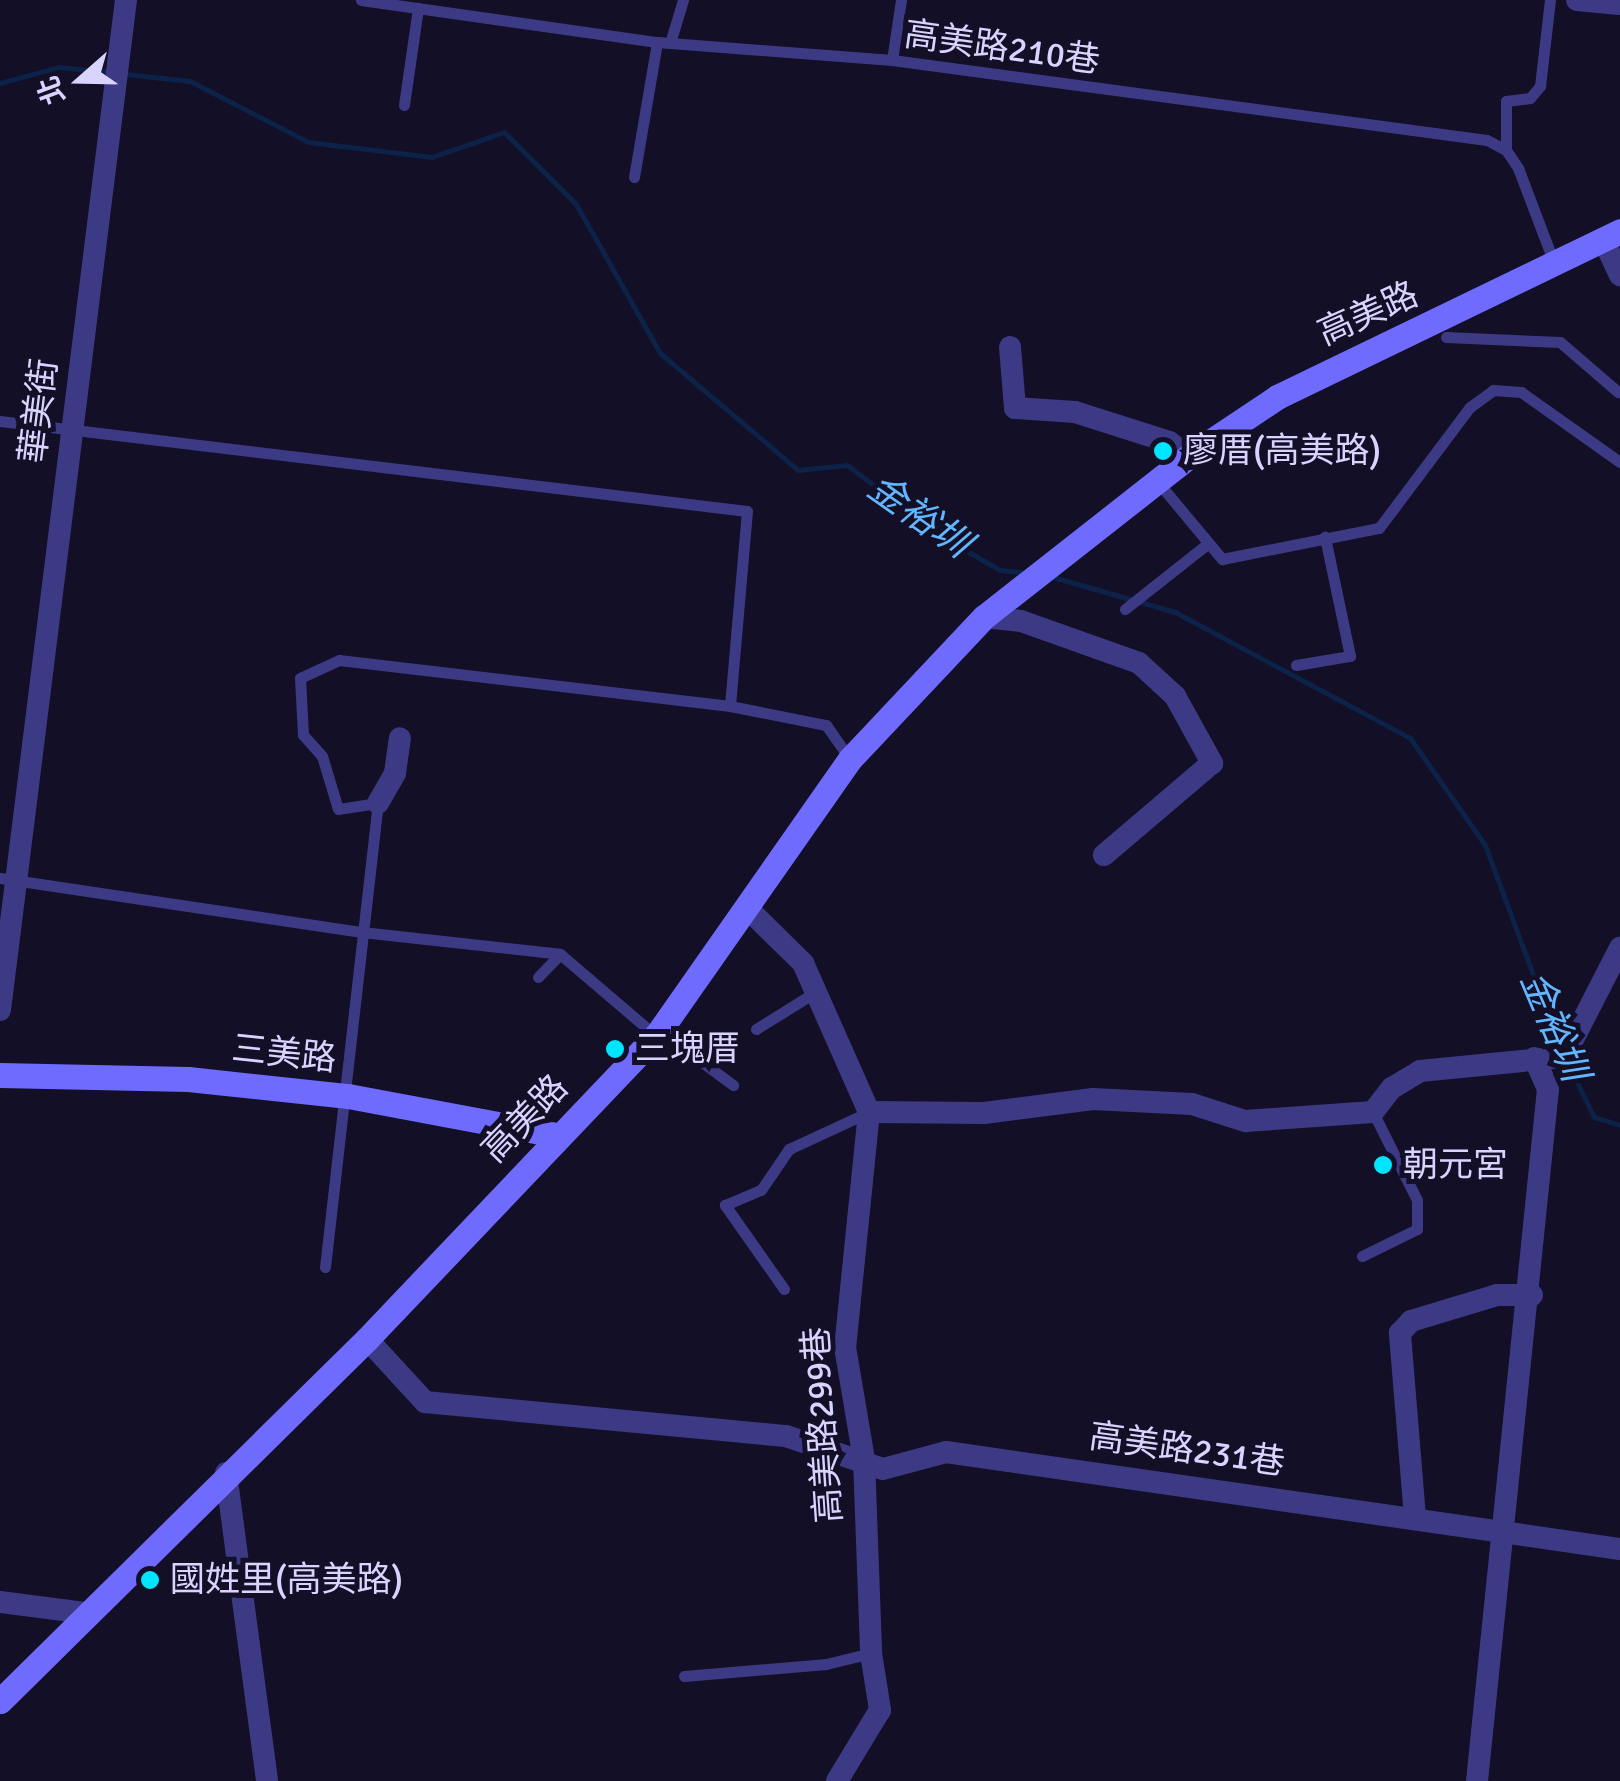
<!DOCTYPE html>
<meta charset="utf-8">
<style>
body{margin:0}
#map{position:relative;width:1620px;height:1781px;overflow:hidden;background:#130f26;font-family:Signika,"Noto Sans TC",sans-serif}
div>[style]{position:absolute}
[style*='--x']{left:calc(var(--x)*1px);top:calc(var(--y)*1px);width:calc(var(--w)*1px);rotate:calc(var(--a)*1deg)}
.stream>*{height:5px;margin:-2.5px;padding:0 2.5px;transform-origin:2.5px;border-radius:2.5px;background:#0c2248}
.lane>*{height:11px;margin:-5.5px;padding:0 5.5px;transform-origin:5.5px;border-radius:5.5px;background:#3d3a85}
.street>*{height:22px;margin:-11px;padding:0 11px;transform-origin:11px;border-radius:11px;background:#3d3a85}
.secondary>*{height:25px;margin:-12.5px;padding:0 12.5px;transform-origin:12.5px;border-radius:12.5px;background:#6f6bff}
.dots>*{width:28px;height:28px;translate:-50% -50%;box-sizing:border-box;border:5px solid #130f26;border-radius:50%}
span{translate:-50% -50%;white-space:nowrap;text-align:center;line-height:1.15;-webkit-text-stroke:10px #130f26;paint-order:stroke}
.street-label{font-size:35px;color:#d9d4ff}
.poi-label{font-size:35px;color:#d9d4ff}
.left{translate:0 -50%;text-align:left}
.water-label{font-size:38px;color:#62b6ff;font-style:italic}
.north{position:absolute;left:30px;top:30px;width:100px;height:100px;-webkit-text-stroke:8px #130f26;paint-order:stroke;rotate:250deg;font-size:28px;font-weight:700;line-height:40px;text-align:center;color:#d9d4ff}
.north::after{content:'';display:block;margin:auto;width:35px;height:45px;background:#d9d4ff;clip-path:polygon(50% 0,100% 100%,50% 72%,0 100%)}
</style>
<div id="map">
<div class="stream">
<i style="--x:125;--y:74;--w:65;--a:6.1"></i>
<i style="--x:190;--y:81;--w:133;--a:27.3"></i>
<i style="--x:308;--y:142;--w:125;--a:6.9"></i>
<i style="--x:432;--y:157;--w:76;--a:-19.1"></i>
<i style="--x:504;--y:132;--w:102;--a:45"></i>
<i style="--x:576;--y:204;--w:171;--a:60.6"></i>
<i style="--x:660;--y:353;--w:181;--a:40.3"></i>
<i style="--x:798;--y:470;--w:49;--a:-5.8"></i>
<i style="--x:847;--y:465;--w:121;--a:37"></i>
<i style="--x:944;--y:538;--w:64;--a:29.7"></i>
<i style="--x:1000;--y:570;--w:27;--a:6"></i>
<i style="--x:0;--y:83;--w:60;--a:-15.4"></i>
<i style="--x:58;--y:67;--w:52;--a:5.5"></i>
<i style="--x:1053;--y:577;--w:127;--a:16"></i>
<i style="--x:1175;--y:612;--w:267;--a:28.2"></i>
<i style="--x:1410;--y:738;--w:131;--a:55"></i>
<i style="--x:1485;--y:845;--w:219;--a:69.7"></i>
<i style="--x:1568;--y:1064;--w:59;--a:63.9"></i>
<i style="--x:1594;--y:1117;--w:27;--a:17"></i>
</div>
<div class="lane">
<i style="--x:361;--y:0;--w:299;--a:8.1"></i>
<i style="--x:657;--y:42;--w:236;--a:4.4"></i>
<i style="--x:892;--y:60;--w:600;--a:7.66"></i>
<i style="--x:1487;--y:140;--w:21;--a:28"></i>
<i style="--x:1506;--y:150;--w:22;--a:56"></i>
<i style="--x:1518;--y:168;--w:102;--a:69.2"></i>
<i style="--x:670;--y:43;--w:45;--a:-73.2"></i>
<i style="--x:892;--y:60;--w:61;--a:-81.5"></i>
<i style="--x:404;--y:105;--w:98;--a:-81.8"></i>
<i style="--x:1506;--y:150;--w:49;--a:-90"></i>
<i style="--x:1506;--y:101;--w:24;--a:-7"></i>
<i style="--x:1530;--y:98;--w:16;--a:-50"></i>
<i style="--x:1540;--y:86;--w:87;--a:-83.4"></i>
<i style="--x:634;--y:177;--w:137;--a:-80.3"></i>
<i style="--x:1446;--y:337;--w:114;--a:2.5"></i>
<i style="--x:1560;--y:342;--w:77;--a:40.8"></i>
<i style="--x:0;--y:421;--w:752;--a:6.87"></i>
<i style="--x:747;--y:511;--w:196;--a:95"></i>
<i style="--x:1157;--y:481;--w:102;--a:50.2"></i>
<i style="--x:1222;--y:559;--w:160;--a:-11.2"></i>
<i style="--x:1379;--y:528;--w:151;--a:-53.1"></i>
<i style="--x:1470;--y:407;--w:29;--a:-36"></i>
<i style="--x:1493;--y:390;--w:28;--a:4"></i>
<i style="--x:1521;--y:392;--w:121;--a:35.3"></i>
<i style="--x:1125;--y:609;--w:103;--a:-38.3"></i>
<i style="--x:1296;--y:665;--w:55;--a:-9.5"></i>
<i style="--x:1350;--y:656;--w:122;--a:-101.9"></i>
<i style="--x:0;--y:878;--w:366;--a:8.5"></i>
<i style="--x:362;--y:932;--w:199;--a:6.3"></i>
<i style="--x:560;--y:954;--w:126;--a:40.5"></i>
<i style="--x:538;--y:977;--w:32;--a:-46"></i>
<i style="--x:756;--y:1029;--w:74;--a:-31.8"></i>
<i style="--x:660;--y:1031;--w:91;--a:36.5"></i>
<i style="--x:1362;--y:1256;--w:61;--a:-26.1"></i>
<i style="--x:1417;--y:1229;--w:29;--a:-90"></i>
<i style="--x:1417;--y:1200;--w:98;--a:-116.6"></i>
<i style="--x:325;--y:1267;--w:467;--a:-83.5"></i>
<i style="--x:378;--y:803;--w:40;--a:171.5"></i>
<i style="--x:338;--y:809;--w:55;--a:-106.8"></i>
<i style="--x:322;--y:756;--w:28;--a:-132"></i>
<i style="--x:303;--y:735;--w:57;--a:-93"></i>
<i style="--x:300;--y:678;--w:43;--a:-24.8"></i>
<i style="--x:339;--y:660;--w:394;--a:6.7"></i>
<i style="--x:730;--y:706;--w:98;--a:11.2"></i>
<i style="--x:826;--y:725;--w:42;--a:54.8"></i>
<i style="--x:784;--y:1289;--w:103;--a:-125.1"></i>
<i style="--x:725;--y:1205;--w:39;--a:-23"></i>
<i style="--x:761;--y:1190;--w:50;--a:-55.7"></i>
<i style="--x:789;--y:1149;--w:88;--a:-24.8"></i>
<i style="--x:684;--y:1676;--w:143;--a:-4.8"></i>
<i style="--x:826;--y:1664;--w:46;--a:-13.7"></i>
</div>
<div class="street">
<i style="--x:1577;--y:0;--w:43;--a:5.3"></i>
<i style="--x:1604;--y:241;--w:38;--a:65"></i>
<i style="--x:1010;--y:347;--w:61;--a:85.3"></i>
<i style="--x:1015;--y:408;--w:60;--a:3.8"></i>
<i style="--x:1075;--y:412;--w:99;--a:17.7"></i>
<i style="--x:1169;--y:442;--w:24;--a:35"></i>
<i style="--x:984;--y:617;--w:37;--a:6"></i>
<i style="--x:1021;--y:621;--w:125;--a:19.6"></i>
<i style="--x:1139;--y:663;--w:49;--a:42.5"></i>
<i style="--x:1175;--y:696;--w:77;--a:61.1"></i>
<i style="--x:1212;--y:763;--w:142;--a:139.6"></i>
<i style="--x:378;--y:803;--w:34;--a:-60"></i>
<i style="--x:395;--y:773;--w:35;--a:-82"></i>
<i style="--x:749;--y:910;--w:76;--a:44.5"></i>
<i style="--x:803;--y:963;--w:163;--a:66.1"></i>
<i style="--x:869;--y:1112;--w:236;--a:95.8"></i>
<i style="--x:845;--y:1347;--w:114;--a:80.4"></i>
<i style="--x:864;--y:1459;--w:194;--a:87.9"></i>
<i style="--x:871;--y:1653;--w:58;--a:81"></i>
<i style="--x:880;--y:1710;--w:83;--a:121.2"></i>
<i style="--x:0;--y:1010;--w:1018;--a:-82.89"></i>
<i style="--x:869;--y:1112;--w:115;--a:0.5"></i>
<i style="--x:984;--y:1113;--w:110;--a:-7.3"></i>
<i style="--x:1093;--y:1099;--w:99;--a:2.9"></i>
<i style="--x:1192;--y:1104;--w:56;--a:17.8"></i>
<i style="--x:1245;--y:1121;--w:128;--a:-4"></i>
<i style="--x:1373;--y:1112;--w:31;--a:-52"></i>
<i style="--x:1392;--y:1088;--w:33;--a:-31"></i>
<i style="--x:1420;--y:1071;--w:145;--a:-5.6"></i>
<i style="--x:1564;--y:1057;--w:123;--a:-62.8"></i>
<i style="--x:367;--y:1339;--w:86;--a:47.4"></i>
<i style="--x:425;--y:1402;--w:363;--a:5.4"></i>
<i style="--x:786;--y:1436;--w:102;--a:18.8"></i>
<i style="--x:883;--y:1469;--w:65;--a:-15.1"></i>
<i style="--x:946;--y:1452;--w:681;--a:8.19"></i>
<i style="--x:226;--y:1473;--w:311;--a:82.4"></i>
<i style="--x:1415;--y:1517;--w:185;--a:-94.7"></i>
<i style="--x:1400;--y:1333;--w:16;--a:-47"></i>
<i style="--x:1411;--y:1321;--w:90;--a:-16.8"></i>
<i style="--x:1497;--y:1295;--w:35;--a:0"></i>
<i style="--x:0;--y:1602;--w:87;--a:7.3"></i>
<i style="--x:1477;--y:1781;--w:696;--a:-84.14"></i>
<i style="--x:1548;--y:1089;--w:34;--a:-114"></i>
</div>
<div class="secondary">
<i style="--x:0;--y:1075;--w:188;--a:1.2"></i>
<i style="--x:188;--y:1079;--w:161;--a:6.1"></i>
<i style="--x:348;--y:1096;--w:213;--a:10.6"></i>
<i style="--x:0;--y:1701;--w:515;--a:-44.61"></i>
<i style="--x:367;--y:1339;--w:419;--a:-46.4"></i>
<i style="--x:656;--y:1036;--w:338;--a:-55"></i>
<i style="--x:850;--y:759;--w:195;--a:-46.7"></i>
<i style="--x:984;--y:617;--w:261;--a:-38.1"></i>
<i style="--x:1189;--y:456;--w:106;--a:-33.8"></i>
<i style="--x:1277;--y:397;--w:381;--a:-25.8"></i>
</div>
<div class="dots">
<i style="left:1163px;top:451px;background:#00e5ff"></i>
<i style="left:615px;top:1049px;background:#00e5ff"></i>
<i style="left:1383px;top:1165px;background:#00e5ff"></i>
<i style="left:150px;top:1580px;background:#00e5ff"></i>
</div>
<div class="street-label">
<span style="left:1002px;top:48px;rotate:8deg">高美路210巷</span>
<span style="left:1368px;top:314px;rotate:-24deg">高美路</span>
<span style="left:39px;top:411px;rotate:-83deg">華美街</span>
<span style="left:284px;top:1054px;rotate:6deg">三美路</span>
<span style="left:525px;top:1119px;rotate:-46deg">高美路</span>
<span style="left:823px;top:1425px;rotate:-94deg">高美路299巷</span>
<span style="left:1187px;top:1450px;rotate:8deg">高美路231巷</span>
</div>
<div class="poi-label">
<span class="left" style="left:1183px;top:451px">廖厝(高美路)</span>
<span class="left" style="left:635px;top:1049px">三塊厝</span>
<span class="left" style="left:1403px;top:1165px">朝元宮</span>
<span class="left" style="left:170px;top:1580px">國姓里(高美路)</span>
</div>
<div class="water-label">
<span style="left:919px;top:516px;rotate:35deg">金裕圳</span>
<span style="left:1554px;top:1026px;rotate:67deg">金裕圳</span>
</div>
<div class="north">北</div>
</div>
